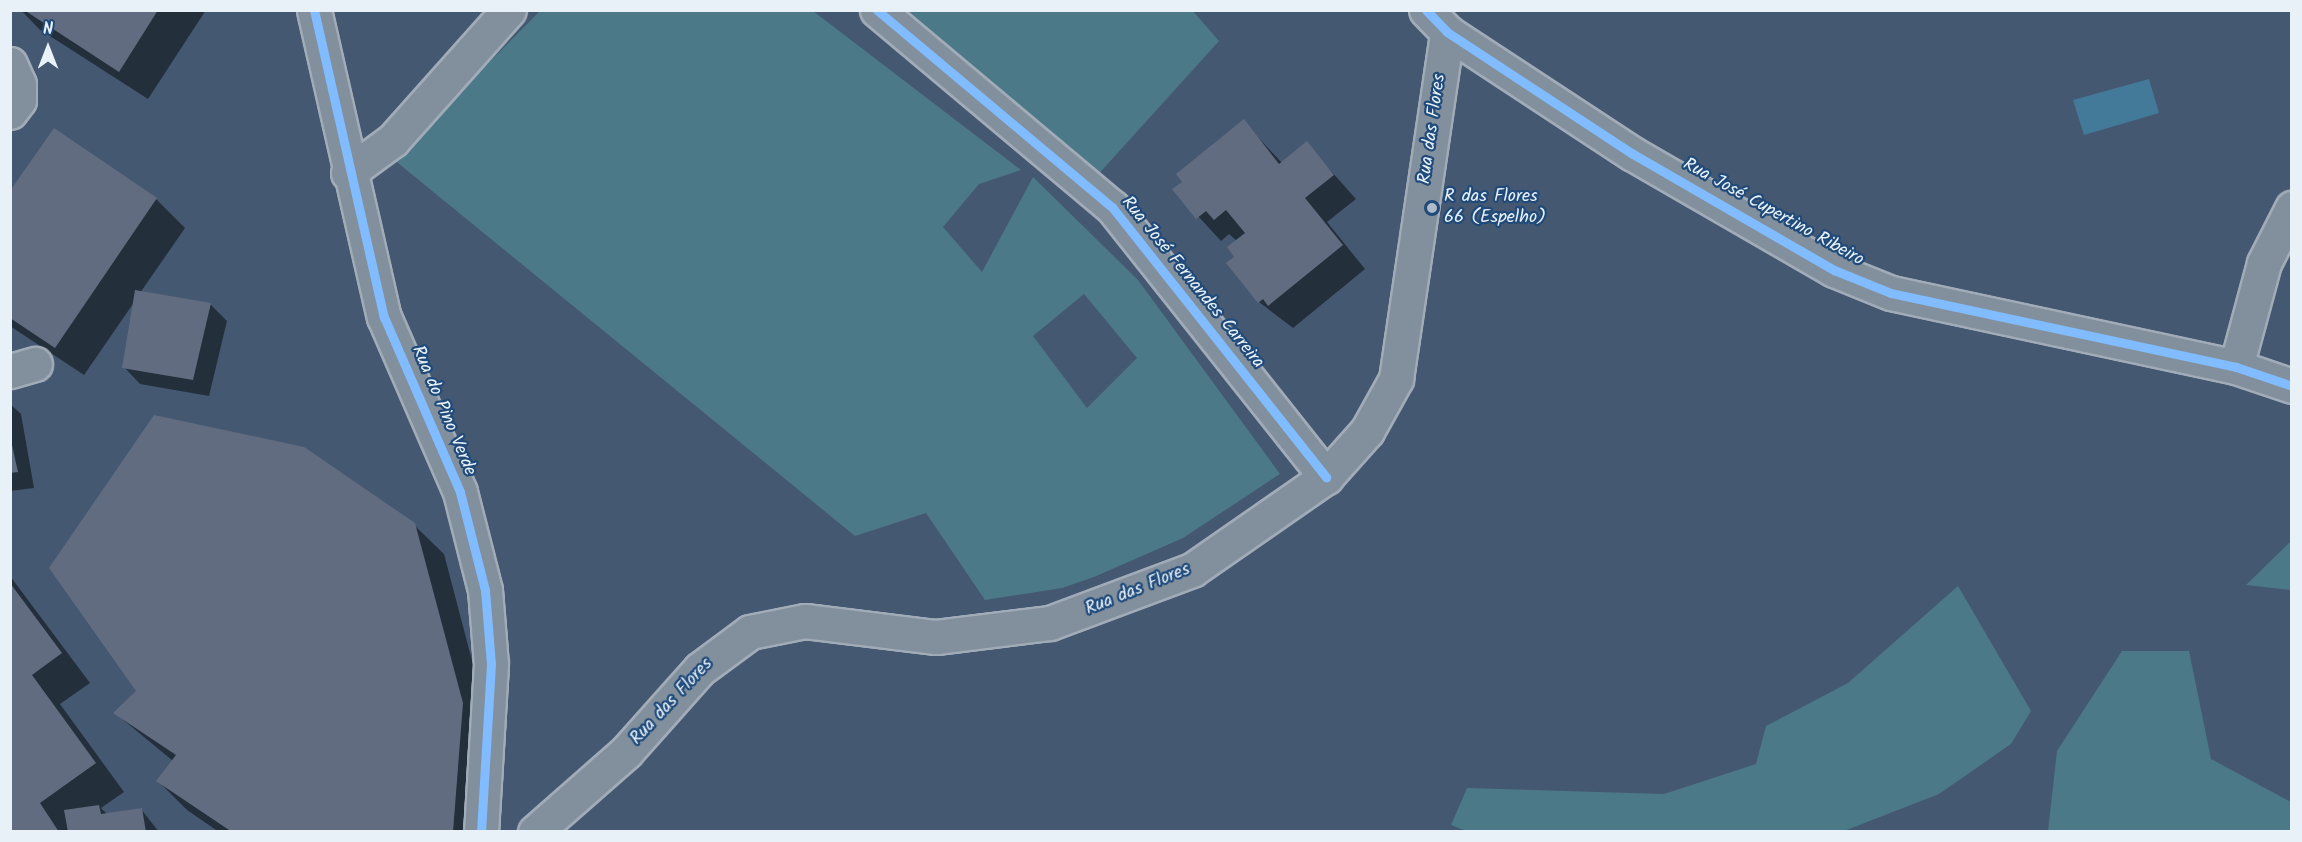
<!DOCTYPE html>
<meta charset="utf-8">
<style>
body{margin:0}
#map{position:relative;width:2302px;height:842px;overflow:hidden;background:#455871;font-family:Kalam,sans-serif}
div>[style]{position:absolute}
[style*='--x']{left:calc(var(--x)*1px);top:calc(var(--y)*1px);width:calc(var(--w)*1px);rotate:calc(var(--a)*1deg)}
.green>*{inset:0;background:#4b7987}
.water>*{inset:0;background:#437999}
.shadow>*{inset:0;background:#0007}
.building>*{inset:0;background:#616c80}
.roads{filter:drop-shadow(2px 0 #a1acb8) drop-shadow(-2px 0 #a1acb8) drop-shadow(0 2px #a1acb8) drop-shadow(0 -2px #a1acb8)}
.minor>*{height:33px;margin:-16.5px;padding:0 16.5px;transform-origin:16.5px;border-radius:16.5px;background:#828f9c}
.major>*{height:33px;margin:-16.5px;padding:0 16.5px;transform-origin:16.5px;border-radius:16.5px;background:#828f9c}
.cycleway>*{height:9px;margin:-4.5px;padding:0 4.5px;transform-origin:4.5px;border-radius:4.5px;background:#80bcff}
.dots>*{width:16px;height:16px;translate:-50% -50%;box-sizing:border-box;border:3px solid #1f4a7a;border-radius:50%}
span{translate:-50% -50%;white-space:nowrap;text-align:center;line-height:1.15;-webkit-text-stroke:4.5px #1f4a7a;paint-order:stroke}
.street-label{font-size:18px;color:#e8f1f8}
.poi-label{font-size:18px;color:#e8f1f8}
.left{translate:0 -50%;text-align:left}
.frame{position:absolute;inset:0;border:12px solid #e8f1f8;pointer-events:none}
.north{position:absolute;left:18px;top:18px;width:60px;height:60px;-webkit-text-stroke:4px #1f4a7a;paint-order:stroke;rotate:0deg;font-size:16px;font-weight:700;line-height:24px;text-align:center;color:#e8f1f8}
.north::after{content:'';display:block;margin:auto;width:21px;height:27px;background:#e8f1f8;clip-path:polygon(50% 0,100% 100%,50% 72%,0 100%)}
</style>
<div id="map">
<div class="green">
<i style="clip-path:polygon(evenodd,540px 11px,813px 11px,1021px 170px,979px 184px,943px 227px,982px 272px,1033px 177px,1138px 280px,1280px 474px,1183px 538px,1094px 577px,1062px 588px,985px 600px,926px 513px,855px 536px,393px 159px,540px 11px,1084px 294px,1137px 358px,1087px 408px,1033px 336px,1084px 294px)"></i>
<i style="clip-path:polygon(902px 11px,1193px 11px,1219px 41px,1095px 178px)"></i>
<i style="clip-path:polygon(2291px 541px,2291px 590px,2246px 585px)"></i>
<i style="clip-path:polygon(1958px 586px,2031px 711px,2011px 744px,1939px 794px,1844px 831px,1469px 832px,1451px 825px,1467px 788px,1664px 794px,1756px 764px,1766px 726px,1848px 683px)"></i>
<i style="clip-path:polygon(2122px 651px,2189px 651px,2211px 759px,2291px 802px,2291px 831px,2048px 831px,2057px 751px)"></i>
</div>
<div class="water">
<i style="clip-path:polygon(2149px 79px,2159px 113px,2084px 135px,2073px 100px)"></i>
</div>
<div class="shadow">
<i style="clip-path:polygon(21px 10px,206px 10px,148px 99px,39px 29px)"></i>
<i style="clip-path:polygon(1243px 121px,1282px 163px,1306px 143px,1356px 199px,1327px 222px,1365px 269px,1293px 328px,1259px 302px,1237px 257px,1237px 241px,1229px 234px,1221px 241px,1174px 190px)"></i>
<i style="clip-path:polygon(10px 193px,156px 199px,185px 228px,140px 293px,211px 305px,227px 321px,209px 396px,140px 384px,124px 367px,135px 301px,84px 375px,10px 326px)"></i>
<i style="clip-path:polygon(10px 404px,21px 414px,34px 488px,10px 491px)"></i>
<i style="clip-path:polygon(414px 525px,444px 554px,491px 733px,484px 832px,219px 832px,187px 810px,158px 781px,173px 761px,115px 713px)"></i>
<i style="clip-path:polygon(10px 576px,90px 683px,60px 704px,124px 792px,101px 808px,108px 815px,141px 809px,159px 832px,10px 832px)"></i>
</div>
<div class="building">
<i style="clip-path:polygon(24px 10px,158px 10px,119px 72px)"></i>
<i style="clip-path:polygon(1244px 119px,1279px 164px,1307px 141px,1334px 175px,1305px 198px,1343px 245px,1268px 306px,1263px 299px,1258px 303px,1226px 263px,1234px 257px,1227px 247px,1245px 233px,1226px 210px,1214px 220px,1206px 211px,1196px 219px,1172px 189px,1182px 182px,1176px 174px)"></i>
<i style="clip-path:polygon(54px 128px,157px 198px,55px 348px,10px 318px,10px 191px)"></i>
<i style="clip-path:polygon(135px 290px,211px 303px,193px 380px,122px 368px)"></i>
<i style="clip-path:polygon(154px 415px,304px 447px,415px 523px,463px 703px,453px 832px,232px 832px,156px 781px,176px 755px,113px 713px,136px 691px,49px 568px)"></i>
<i style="clip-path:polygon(10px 436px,18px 472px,10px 473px)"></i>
<i style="clip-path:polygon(10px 583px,62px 653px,32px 675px,96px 763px,40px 803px,59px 832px,10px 832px)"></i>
<i style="clip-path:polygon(99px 805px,101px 814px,142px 808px,146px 832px,68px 832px,64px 810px)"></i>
</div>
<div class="roads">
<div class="minor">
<i style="--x:314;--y:10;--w:315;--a:77.2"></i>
<i style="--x:384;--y:317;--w:191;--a:66.5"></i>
<i style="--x:460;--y:492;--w:101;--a:75.7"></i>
<i style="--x:485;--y:590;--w:74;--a:85.4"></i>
<i style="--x:491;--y:664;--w:168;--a:93.4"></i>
<i style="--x:877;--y:10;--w:307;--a:40"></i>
<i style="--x:1112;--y:207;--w:345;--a:51.6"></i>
<i style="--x:1426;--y:10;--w:30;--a:46"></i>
<i style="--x:1447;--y:32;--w:222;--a:33.3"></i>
<i style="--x:1633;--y:154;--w:232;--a:30"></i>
<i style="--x:1834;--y:270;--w:61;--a:22"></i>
<i style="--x:1891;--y:293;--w:353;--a:12.1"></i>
<i style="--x:2236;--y:367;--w:59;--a:18.7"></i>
<i style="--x:10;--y:64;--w:22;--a:66"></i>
<i style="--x:19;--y:84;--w:16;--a:90"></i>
<i style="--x:19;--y:100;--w:15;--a:127"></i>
<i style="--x:348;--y:173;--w:56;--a:-36.3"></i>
<i style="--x:393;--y:140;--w:174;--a:-48.3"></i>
<i style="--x:2236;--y:367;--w:108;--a:-74.9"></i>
<i style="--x:2264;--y:263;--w:62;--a:-63"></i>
<i style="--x:10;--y:371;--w:26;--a:-16"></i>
</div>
<div class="major">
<i style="--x:535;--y:832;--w:121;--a:-41.3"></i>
<i style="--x:626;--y:752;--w:111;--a:-48.3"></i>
<i style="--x:700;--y:669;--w:62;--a:-36.5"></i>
<i style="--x:750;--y:632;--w:56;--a:-11.3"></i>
<i style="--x:805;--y:621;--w:132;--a:7"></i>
<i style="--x:936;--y:637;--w:115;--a:-7"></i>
<i style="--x:1050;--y:623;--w:152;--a:-20.5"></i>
<i style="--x:1192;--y:570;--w:163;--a:-34.8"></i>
<i style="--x:1326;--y:477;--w:62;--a:-48.3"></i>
<i style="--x:1367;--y:431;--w:60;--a:-60.9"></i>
<i style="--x:1396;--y:379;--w:351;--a:-81.6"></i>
</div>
</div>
<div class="cycleway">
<i style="--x:314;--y:10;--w:315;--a:77.2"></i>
<i style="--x:384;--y:317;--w:191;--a:66.5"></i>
<i style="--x:460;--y:492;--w:101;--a:75.7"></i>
<i style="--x:485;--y:590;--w:74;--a:85.4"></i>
<i style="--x:491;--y:664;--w:168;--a:93.4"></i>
<i style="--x:877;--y:10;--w:307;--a:40"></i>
<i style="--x:1112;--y:207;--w:345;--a:51.6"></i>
<i style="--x:1426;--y:10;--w:30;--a:46"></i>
<i style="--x:1447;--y:32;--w:222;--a:33.3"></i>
<i style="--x:1633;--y:154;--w:232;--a:30"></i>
<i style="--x:1834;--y:270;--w:61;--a:22"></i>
<i style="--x:1891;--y:293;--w:353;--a:12.1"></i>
<i style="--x:2236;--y:367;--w:59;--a:18.7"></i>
</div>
<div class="dots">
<i style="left:1432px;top:208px;background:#afbbc9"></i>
</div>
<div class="street-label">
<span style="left:1433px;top:129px;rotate:-82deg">Rua das Flores</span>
<span style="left:1773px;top:213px;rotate:29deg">Rua José Cupertino Ribeiro</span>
<span style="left:1192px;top:283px;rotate:51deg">Rua José Fernandes Carreira</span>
<span style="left:443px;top:411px;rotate:67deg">Rua do Pino Verde</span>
<span style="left:1138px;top:590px;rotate:-22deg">Rua das Flores</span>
<span style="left:672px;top:702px;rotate:-47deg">Rua das Flores</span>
</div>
<div class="poi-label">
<span class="left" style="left:1444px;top:208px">R das Flores<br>66 (Espelho)</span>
</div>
<div class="frame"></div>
<div class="north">N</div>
</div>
